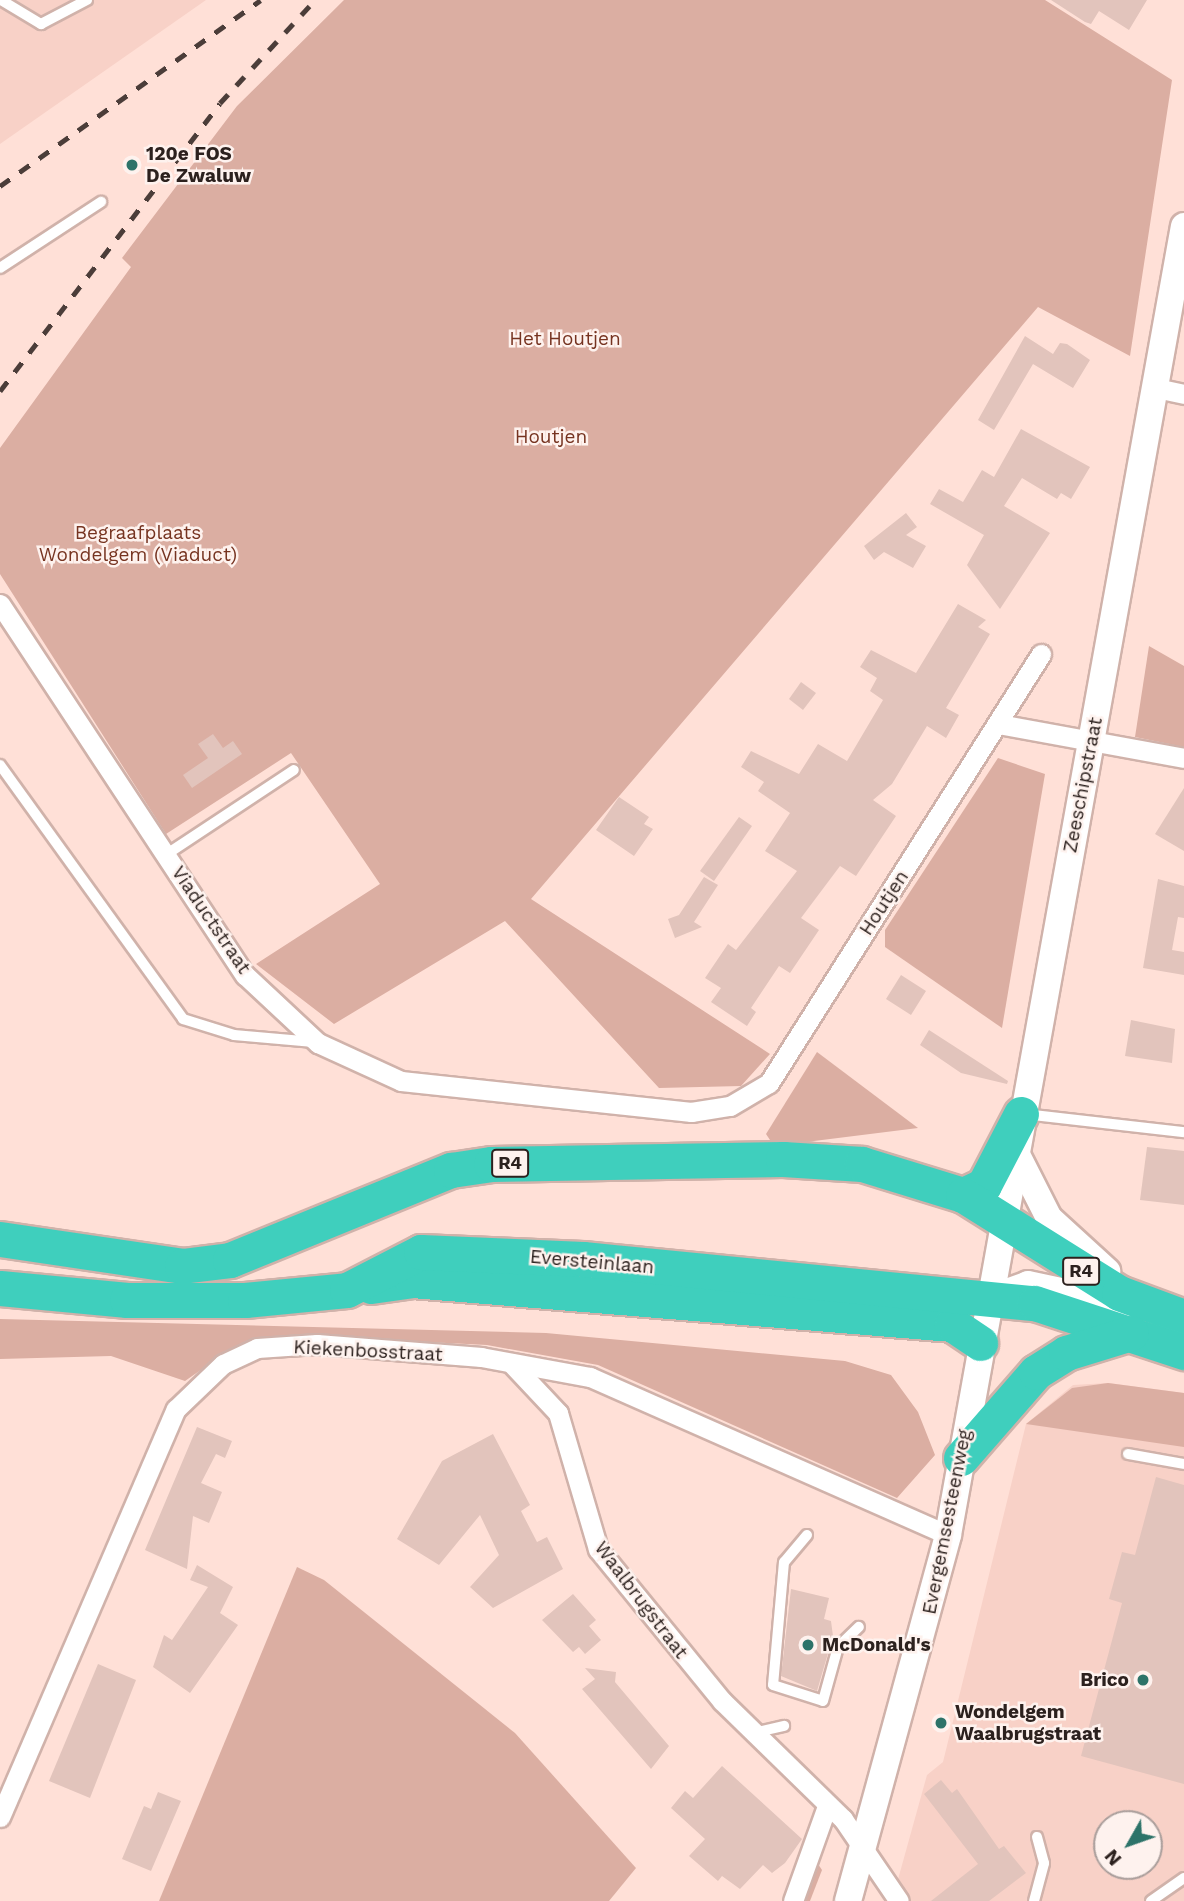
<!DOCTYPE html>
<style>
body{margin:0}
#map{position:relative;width:1184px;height:1901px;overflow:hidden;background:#ffe0d7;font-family:"Work Sans",sans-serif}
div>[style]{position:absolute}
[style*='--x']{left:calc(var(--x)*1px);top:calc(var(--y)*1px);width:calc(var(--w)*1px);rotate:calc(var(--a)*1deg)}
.built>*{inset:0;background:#f8d1c7}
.green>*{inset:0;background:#dbaea2}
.building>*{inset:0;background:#e2c4bc}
.roads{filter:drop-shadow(2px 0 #d0b2aa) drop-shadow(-2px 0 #d0b2aa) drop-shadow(0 2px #d0b2aa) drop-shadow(0 -2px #d0b2aa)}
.lane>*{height:10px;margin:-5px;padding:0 5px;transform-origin:5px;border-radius:5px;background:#fff}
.street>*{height:19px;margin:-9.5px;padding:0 9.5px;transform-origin:9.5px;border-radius:9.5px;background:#fff}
.secondary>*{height:26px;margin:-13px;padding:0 13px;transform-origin:13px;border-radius:13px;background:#fff}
.highway>*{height:35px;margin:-17.5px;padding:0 17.5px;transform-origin:17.5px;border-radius:17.5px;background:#3fcfbd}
.rail>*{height:5px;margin-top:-2.5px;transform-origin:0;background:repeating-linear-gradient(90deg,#4b3d39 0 12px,transparent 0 24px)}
.dots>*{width:19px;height:19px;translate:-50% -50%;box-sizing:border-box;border:4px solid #fef2ee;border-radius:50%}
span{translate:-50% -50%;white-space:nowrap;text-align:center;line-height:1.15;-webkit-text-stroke:5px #fef2ee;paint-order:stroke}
.shield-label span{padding:2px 5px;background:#fef2ee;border:2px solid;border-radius:5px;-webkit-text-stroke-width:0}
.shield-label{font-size:18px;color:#2c211e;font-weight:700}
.poi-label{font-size:19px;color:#2c211e;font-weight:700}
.left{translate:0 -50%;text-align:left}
.right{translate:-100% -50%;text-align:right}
.park-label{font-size:19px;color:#763320}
.street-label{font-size:19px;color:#2c211e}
.north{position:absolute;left:1093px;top:1810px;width:70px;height:70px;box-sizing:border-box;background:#fef2ee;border:2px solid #aa9e9b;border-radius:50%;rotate:230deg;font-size:19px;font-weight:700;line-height:28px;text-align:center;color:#2c211e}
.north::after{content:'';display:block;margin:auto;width:24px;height:32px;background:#2d7369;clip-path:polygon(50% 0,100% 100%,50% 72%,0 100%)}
</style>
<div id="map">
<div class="built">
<i style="clip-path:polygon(0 0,206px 0,0 144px)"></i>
<i style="clip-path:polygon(evenodd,1108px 1383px,1184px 1393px,1184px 1901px,892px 1901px,927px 1775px,943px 1762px,1026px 1424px,1073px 1385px,1108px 1383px,1107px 1824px,1149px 1824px,1149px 1866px,1107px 1866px,1107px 1824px)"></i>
</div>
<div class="green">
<i style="clip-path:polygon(344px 0,1045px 0,1172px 80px,1130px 356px,1038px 307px,531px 899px,770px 1054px,741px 1086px,659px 1088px,505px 921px,334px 1024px,256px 964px,380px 884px,291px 753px,166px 834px,0 574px,0 448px,131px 267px,122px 258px,237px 106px)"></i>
<i style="clip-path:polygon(1149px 646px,1184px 666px,1184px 747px,1135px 737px)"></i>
<i style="clip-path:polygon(998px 758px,1045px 774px,1002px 1028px,885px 947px,885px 930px)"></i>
<i style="clip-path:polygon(817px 1052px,918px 1128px,774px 1146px,766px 1134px)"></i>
<i style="clip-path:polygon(0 1319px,546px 1333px,845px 1361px,891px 1375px,918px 1412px,935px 1455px,897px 1498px,598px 1365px,487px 1345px,346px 1338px,225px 1353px,185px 1381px,111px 1356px,0 1359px)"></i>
<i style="clip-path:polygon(1108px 1383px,1184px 1393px,1184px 1447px,1026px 1424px,1072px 1388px)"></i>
<i style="clip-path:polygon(297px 1567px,324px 1580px,515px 1733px,636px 1868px,609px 1901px,159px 1901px)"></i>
<i style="clip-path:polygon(818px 1864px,822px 1870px,810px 1901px,801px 1901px)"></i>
</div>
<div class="building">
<i style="clip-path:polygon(1051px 0,1147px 0,1129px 30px,1099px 11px,1091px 24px,1085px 22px)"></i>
<i style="clip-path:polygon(1025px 336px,1053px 354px,1060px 343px,1067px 344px,1090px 360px,1073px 388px,1033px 364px,994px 430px,978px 420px)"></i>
<i style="clip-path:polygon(1021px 429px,1090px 467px,1071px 499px,1061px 493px,1057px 499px,1022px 478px,1004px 506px,1050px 533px,1000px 609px,967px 565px,984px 535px,930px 504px,939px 489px,963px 502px,982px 470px,994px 477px)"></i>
<i style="clip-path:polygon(906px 513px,917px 527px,906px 535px,926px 546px,913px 568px,884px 552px,874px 560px,864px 546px)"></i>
<i style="clip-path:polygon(958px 604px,986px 620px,978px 627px,990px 634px,946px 708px,959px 715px,946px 738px,927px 726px,892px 784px,873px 800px,896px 816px,856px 876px,840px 866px,801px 918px,819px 930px,790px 973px,779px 966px,751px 1008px,756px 1012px,747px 1026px,711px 1002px,721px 988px,705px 978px,728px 944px,736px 950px,797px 871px,765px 851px,790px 813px,758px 791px,764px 782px,741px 767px,751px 751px,799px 774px,818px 744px,847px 761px,883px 700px,870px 691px,877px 678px,860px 667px,871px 650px,916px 673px)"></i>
<i style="clip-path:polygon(801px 682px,816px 693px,803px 710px,789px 699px)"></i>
<i style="clip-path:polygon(213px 734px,223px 748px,233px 741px,242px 754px,192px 788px,183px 775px,208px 758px,198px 744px)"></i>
<i style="clip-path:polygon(1184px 788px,1184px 851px,1155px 834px)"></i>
<i style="clip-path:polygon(619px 797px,649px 817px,644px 824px,653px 829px,634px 856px,596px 830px)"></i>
<i style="clip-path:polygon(739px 817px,752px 826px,714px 881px,700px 871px)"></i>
<i style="clip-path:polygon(704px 877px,718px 885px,694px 922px,702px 927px,675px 938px,668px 919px,679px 915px)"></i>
<i style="clip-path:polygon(1158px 879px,1184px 886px,1184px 918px,1178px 917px,1172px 950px,1184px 952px,1184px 975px,1143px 968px)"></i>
<i style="clip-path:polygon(901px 975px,926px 991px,911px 1015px,886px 999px)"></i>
<i style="clip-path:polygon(1131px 1020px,1175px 1029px,1172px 1063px,1125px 1056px)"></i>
<i style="clip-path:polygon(929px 1030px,1008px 1081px,1007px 1084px,961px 1073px,920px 1045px)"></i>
<i style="clip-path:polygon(1147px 1147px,1184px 1151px,1184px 1205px,1140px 1200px)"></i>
<i style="clip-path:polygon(197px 1427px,232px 1441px,225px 1458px,216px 1454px,201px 1483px,222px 1492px,209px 1523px,193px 1516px,187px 1569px,145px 1550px)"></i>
<i style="clip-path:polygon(493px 1434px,530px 1505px,521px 1511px,537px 1542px,547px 1537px,563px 1569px,493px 1608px,470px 1587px,499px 1555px,480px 1515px,439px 1565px,397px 1539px,442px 1461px)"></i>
<i style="clip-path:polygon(1156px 1477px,1184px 1485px,1184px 1784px,1081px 1756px,1122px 1603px,1109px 1599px,1122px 1552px,1135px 1555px)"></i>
<i style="clip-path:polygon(197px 1565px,233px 1587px,220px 1613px,238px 1625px,190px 1693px,153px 1667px,164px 1635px,172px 1640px,208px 1587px,190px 1580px)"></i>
<i style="clip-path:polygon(791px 1589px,829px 1598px,824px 1619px,831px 1621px,833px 1636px,817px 1691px,781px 1676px)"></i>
<i style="clip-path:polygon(573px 1594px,596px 1620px,589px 1626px,601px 1640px,585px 1654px,579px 1647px,573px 1652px,542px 1620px)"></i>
<i style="clip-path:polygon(98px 1664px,136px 1680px,90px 1798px,49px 1781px)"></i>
<i style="clip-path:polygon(585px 1668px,616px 1672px,615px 1682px,669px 1746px,651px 1769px,582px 1689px,595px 1679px)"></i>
<i style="clip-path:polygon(722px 1766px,802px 1839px,785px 1863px,772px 1873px,763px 1865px,740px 1889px,722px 1876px,718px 1881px,689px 1856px,705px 1839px,671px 1808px,685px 1791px,693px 1798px)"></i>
<i style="clip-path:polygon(941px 1780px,952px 1793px,957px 1789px,999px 1849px,1004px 1846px,1026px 1873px,989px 1901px,931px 1901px,978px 1864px,924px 1794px)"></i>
<i style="clip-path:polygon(158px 1792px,181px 1801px,151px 1871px,122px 1859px,144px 1806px,151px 1809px)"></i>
</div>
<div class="roads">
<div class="lane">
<i style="--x:1;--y:0;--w:47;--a:31"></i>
<i style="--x:41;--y:24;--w:52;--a:-27.6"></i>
<i style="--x:0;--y:268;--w:121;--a:-33.2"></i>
<i style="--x:0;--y:765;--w:313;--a:54.2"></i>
<i style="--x:183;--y:1019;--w:53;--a:17.4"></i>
<i style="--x:234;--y:1035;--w:80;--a:5"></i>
<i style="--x:167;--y:854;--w:152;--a:-33.5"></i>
<i style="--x:1025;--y:1114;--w:160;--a:6.5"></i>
<i style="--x:1128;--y:1454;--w:57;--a:10.1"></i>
<i style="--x:807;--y:1535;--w:35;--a:130"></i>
<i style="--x:784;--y:1562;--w:123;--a:95.1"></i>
<i style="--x:773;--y:1685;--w:52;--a:17.7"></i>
<i style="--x:823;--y:1701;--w:56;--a:-74.5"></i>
<i style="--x:838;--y:1647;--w:29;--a:-44"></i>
<i style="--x:753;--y:1733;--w:32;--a:-13"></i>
<i style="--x:1034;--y:1901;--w:39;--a:-75"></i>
<i style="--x:1044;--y:1863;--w:27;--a:-105"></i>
<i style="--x:1151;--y:1901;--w:40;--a:-34.9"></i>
</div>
<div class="street">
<i style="--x:1156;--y:388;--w:29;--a:12"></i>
<i style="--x:0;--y:604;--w:445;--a:56.6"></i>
<i style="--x:245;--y:975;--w:100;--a:43"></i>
<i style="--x:318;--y:1043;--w:91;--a:24.6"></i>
<i style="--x:401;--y:1081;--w:292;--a:6.1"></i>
<i style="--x:691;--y:1112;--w:39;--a:-9"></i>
<i style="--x:730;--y:1106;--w:45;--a:-30.5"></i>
<i style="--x:769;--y:1083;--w:508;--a:-57.62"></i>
<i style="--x:999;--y:724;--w:188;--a:10.4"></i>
<i style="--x:511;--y:1363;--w:69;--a:46.8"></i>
<i style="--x:558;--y:1413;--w:142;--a:73.6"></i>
<i style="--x:598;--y:1549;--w:196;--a:50.8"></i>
<i style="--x:722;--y:1701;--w:169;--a:44.3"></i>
<i style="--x:843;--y:1819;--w:99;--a:55.7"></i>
<i style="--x:0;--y:1817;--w:444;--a:-66.7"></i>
<i style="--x:176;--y:1409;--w:65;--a:-43.8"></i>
<i style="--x:223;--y:1364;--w:38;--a:-25"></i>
<i style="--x:257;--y:1348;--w:60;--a:-3.8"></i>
<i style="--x:317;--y:1344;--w:165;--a:4.5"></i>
<i style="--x:481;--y:1357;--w:111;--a:10.4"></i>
<i style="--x:590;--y:1377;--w:391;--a:23.8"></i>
<i style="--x:793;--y:1901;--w:101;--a:-70.3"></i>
</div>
<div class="secondary">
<i style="--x:1015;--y:1151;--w:75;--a:63.1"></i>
<i style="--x:1049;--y:1218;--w:79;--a:42.4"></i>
<i style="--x:993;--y:1297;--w:37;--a:-20"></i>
<i style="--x:1028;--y:1284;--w:105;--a:12.1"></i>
<i style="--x:848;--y:1901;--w:379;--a:-74.7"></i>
<i style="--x:948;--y:1535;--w:1330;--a:-79.78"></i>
</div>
<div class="highway">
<i style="--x:963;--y:1195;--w:23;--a:-25"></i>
<i style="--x:984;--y:1185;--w:80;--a:-62.5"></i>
<i style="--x:0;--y:1239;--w:184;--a:8.4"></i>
<i style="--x:182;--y:1266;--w:48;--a:-7.1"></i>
<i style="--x:230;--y:1260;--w:239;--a:-22.2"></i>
<i style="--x:451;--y:1170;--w:40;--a:-8.5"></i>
<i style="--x:491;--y:1164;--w:292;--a:-1"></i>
<i style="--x:783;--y:1159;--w:79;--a:3.6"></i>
<i style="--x:862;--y:1164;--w:106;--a:17.1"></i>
<i style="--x:963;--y:1195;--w:184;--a:32.1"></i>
<i style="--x:1119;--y:1293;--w:69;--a:20.3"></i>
<i style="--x:371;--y:1286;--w:41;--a:-8.3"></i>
<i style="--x:412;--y:1280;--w:542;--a:4.66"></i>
<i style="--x:952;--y:1324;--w:34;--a:34"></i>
<i style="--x:0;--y:1288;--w:128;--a:5.4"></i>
<i style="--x:127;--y:1300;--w:118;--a:0"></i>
<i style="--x:245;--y:1300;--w:102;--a:-5.6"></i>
<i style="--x:347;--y:1290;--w:83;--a:-27.2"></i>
<i style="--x:421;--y:1252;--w:162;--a:2.5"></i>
<i style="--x:583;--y:1259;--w:454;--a:5.6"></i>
<i style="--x:1035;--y:1303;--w:157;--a:18.2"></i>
<i style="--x:961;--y:1458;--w:114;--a:-48.9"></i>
<i style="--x:1036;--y:1372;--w:36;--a:-32"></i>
<i style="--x:1066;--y:1353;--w:68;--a:-17.1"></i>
</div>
</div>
<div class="rail">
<i style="--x:0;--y:186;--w:320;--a:-35.5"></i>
<i style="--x:0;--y:391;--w:362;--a:-52.6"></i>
<i style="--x:220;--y:103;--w:140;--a:-47.3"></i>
</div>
<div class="dots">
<i style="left:132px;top:165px;background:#2d7369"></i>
<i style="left:808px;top:1645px;background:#2d7369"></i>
<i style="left:1143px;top:1680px;background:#2d7369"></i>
<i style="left:941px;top:1723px;background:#2d7369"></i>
</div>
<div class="shield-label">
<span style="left:510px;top:1163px">R4</span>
<span style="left:1081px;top:1271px">R4</span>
</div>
<div class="poi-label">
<span class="left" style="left:146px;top:165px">120e FOS<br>De Zwaluw</span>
<span class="left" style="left:822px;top:1645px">McDonald's</span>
<span class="right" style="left:1129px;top:1680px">Brico</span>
<span class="left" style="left:955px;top:1723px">Wondelgem<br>Waalbrugstraat</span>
</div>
<div class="park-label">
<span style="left:565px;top:339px">Het Houtjen</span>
<span style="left:551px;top:437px">Houtjen</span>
<span style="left:138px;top:544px">Begraafplaats<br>Wondelgem (Viaduct)</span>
</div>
<div class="street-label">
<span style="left:1083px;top:785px;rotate:-79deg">Zeeschipstraat</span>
<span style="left:884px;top:903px;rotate:-57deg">Houtjen</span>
<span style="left:211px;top:920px;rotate:56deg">Viaductstraat</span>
<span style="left:592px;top:1262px;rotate:5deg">Eversteinlaan</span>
<span style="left:368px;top:1351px;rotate:3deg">Kiekenbosstraat</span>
<span style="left:947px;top:1522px;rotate:-79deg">Evergemsesteenweg</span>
<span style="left:641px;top:1600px;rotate:53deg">Waalbrugstraat</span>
</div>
<div class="north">N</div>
</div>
